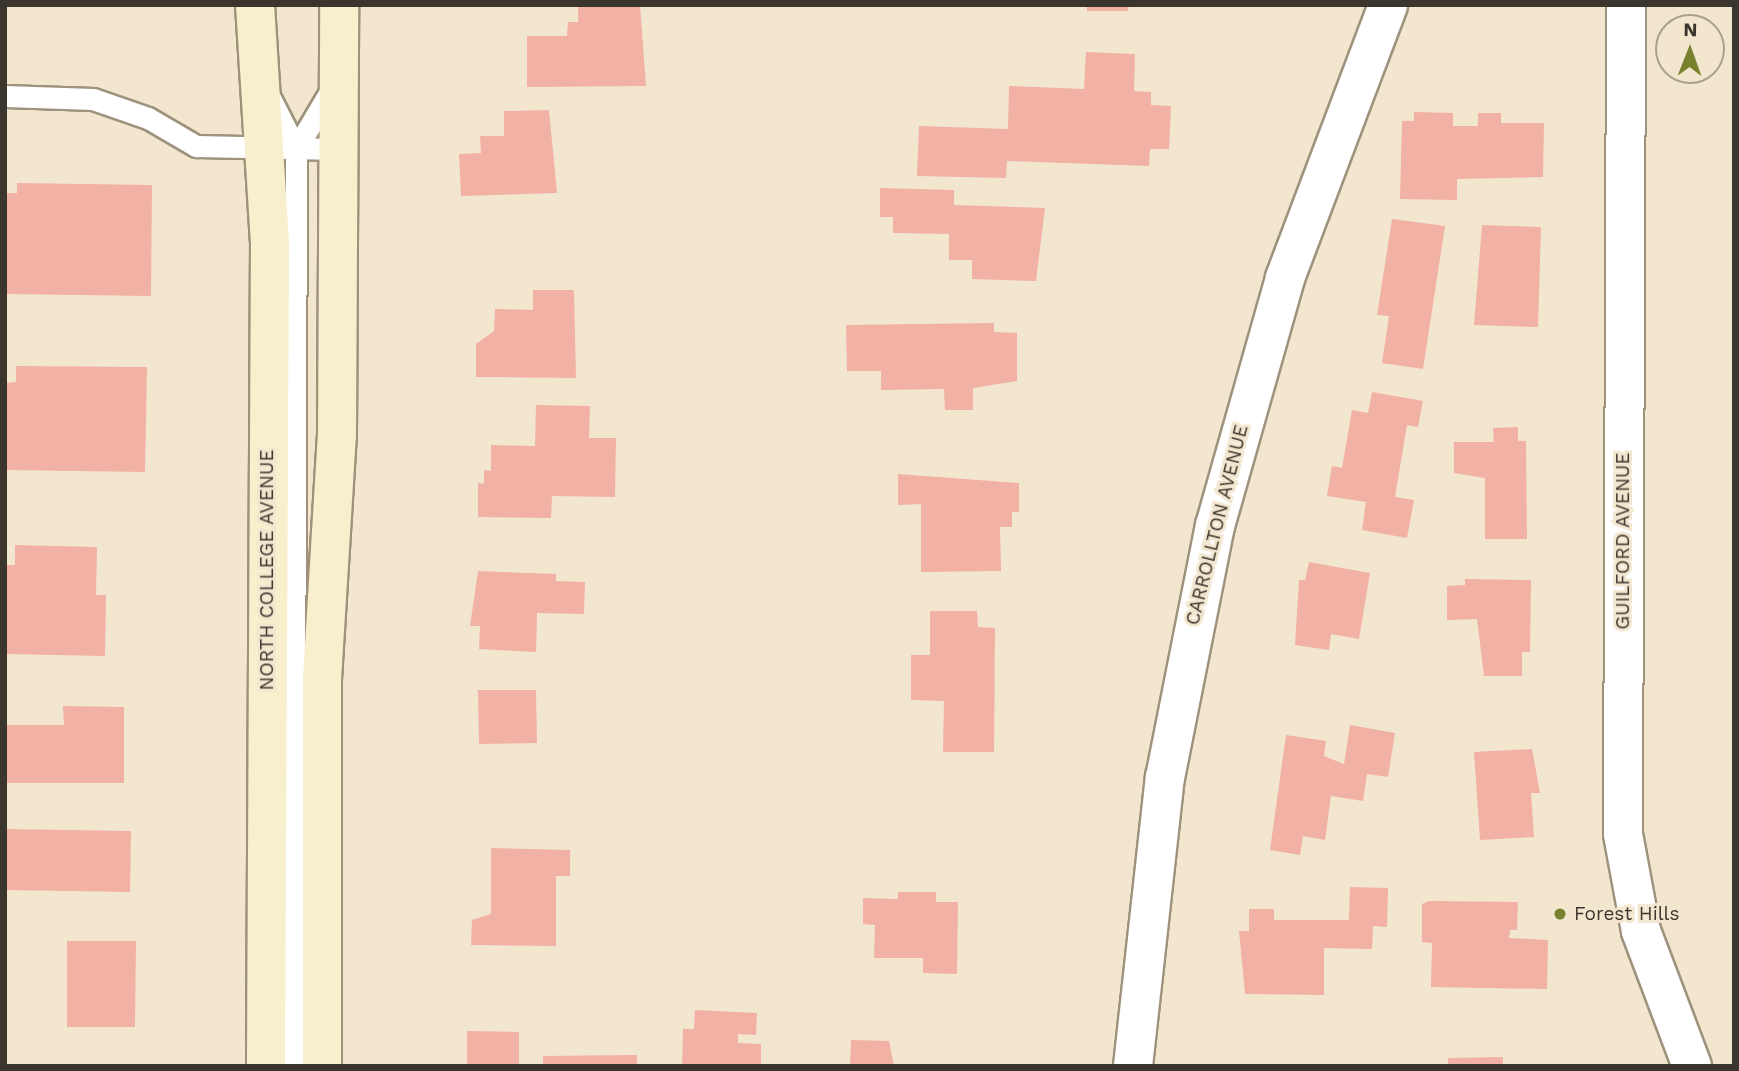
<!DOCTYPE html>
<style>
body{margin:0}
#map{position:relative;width:1739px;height:1071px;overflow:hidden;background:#f3e6cf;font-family:"Work Sans",sans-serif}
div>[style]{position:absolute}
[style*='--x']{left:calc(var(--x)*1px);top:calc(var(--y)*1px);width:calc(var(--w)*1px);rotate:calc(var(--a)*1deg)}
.building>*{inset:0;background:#f1b1a4}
.roads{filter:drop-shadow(2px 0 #9e927d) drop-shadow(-2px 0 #9e927d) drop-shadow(0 2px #9e927d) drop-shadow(0 -2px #9e927d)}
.service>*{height:21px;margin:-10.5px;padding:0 10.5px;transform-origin:10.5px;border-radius:10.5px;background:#fff}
.minor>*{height:38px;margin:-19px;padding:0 19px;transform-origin:19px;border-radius:19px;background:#fff}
.secondary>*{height:38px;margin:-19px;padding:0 19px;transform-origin:19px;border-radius:19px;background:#f8efcd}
.dots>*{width:19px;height:19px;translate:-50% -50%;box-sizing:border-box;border:4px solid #f3e6cf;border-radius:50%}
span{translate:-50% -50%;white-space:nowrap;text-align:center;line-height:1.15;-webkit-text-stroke:6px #f3e6cf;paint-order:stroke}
.street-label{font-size:19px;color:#3a352d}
.poi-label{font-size:19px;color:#3a352d}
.left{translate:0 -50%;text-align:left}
.frame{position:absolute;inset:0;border:7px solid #3a352d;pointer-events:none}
.north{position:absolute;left:1655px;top:14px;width:70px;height:70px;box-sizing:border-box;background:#f3e6cf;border:2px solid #a99f8e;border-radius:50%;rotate:1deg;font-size:19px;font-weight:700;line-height:28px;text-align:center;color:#3a352d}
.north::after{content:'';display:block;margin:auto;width:24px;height:32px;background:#78822e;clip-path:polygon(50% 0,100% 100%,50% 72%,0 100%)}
</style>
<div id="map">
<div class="building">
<i style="clip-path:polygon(578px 5px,640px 5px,646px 86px,527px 87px,527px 36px,567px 36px,568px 22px,578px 22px)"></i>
<i style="clip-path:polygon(1087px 5px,1129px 5px,1128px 11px,1087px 11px)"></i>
<i style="clip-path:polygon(1086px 52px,1135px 54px,1134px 91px,1151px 92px,1151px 105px,1171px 106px,1169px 149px,1150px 149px,1149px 166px,1007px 161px,1006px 178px,917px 176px,919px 126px,1008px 129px,1009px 86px,1084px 89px)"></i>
<i style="clip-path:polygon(549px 110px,557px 193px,461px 196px,459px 154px,481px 153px,480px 136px,504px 136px,504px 111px)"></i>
<i style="clip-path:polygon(1414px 112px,1453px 113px,1453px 126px,1478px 126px,1478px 113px,1501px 113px,1501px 123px,1544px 123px,1543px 177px,1457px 179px,1457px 200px,1400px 199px,1402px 121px,1414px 121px)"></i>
<i style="clip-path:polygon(17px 183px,152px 185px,151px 296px,5px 294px,5px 193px,17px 193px)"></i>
<i style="clip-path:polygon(880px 188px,954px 190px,954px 205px,1045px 208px,1036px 281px,972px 279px,972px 260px,949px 260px,949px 234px,893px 233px,893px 217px,880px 217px)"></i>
<i style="clip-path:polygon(1392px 219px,1445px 226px,1423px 369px,1382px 363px,1389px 316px,1377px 315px)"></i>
<i style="clip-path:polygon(1482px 225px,1541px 227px,1538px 327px,1474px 325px)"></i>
<i style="clip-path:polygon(533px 290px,574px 290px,576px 378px,476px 377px,476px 344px,494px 331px,495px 309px,533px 310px)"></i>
<i style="clip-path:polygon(994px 323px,994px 332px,1017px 333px,1017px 381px,973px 388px,973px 410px,945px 410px,944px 389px,881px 390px,881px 371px,847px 371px,846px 325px)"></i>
<i style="clip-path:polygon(16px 366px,147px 367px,145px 472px,5px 470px,5px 383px,16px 382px)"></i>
<i style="clip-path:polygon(1372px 392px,1423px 401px,1418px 427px,1407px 425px,1395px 497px,1414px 500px,1407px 538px,1362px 530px,1366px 502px,1327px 496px,1332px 466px,1342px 468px,1352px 410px,1368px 413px)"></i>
<i style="clip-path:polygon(536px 405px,590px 406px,589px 438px,616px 438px,615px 497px,552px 496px,551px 518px,478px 517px,478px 483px,484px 484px,484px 470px,491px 471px,491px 445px,535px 446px)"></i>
<i style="clip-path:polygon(1518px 427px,1518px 441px,1526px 441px,1527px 539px,1485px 539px,1485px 478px,1454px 473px,1454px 442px,1494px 442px,1493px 428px)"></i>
<i style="clip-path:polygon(898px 474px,1019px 483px,1019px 512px,1012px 512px,1012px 527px,1000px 527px,1001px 571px,921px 572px,921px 504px,898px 505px)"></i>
<i style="clip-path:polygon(15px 545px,97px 547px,96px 595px,106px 595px,105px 656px,5px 654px,5px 565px,15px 565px)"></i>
<i style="clip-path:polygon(1309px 562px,1370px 573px,1359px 639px,1331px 634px,1329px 650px,1295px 645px,1299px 580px,1305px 580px)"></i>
<i style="clip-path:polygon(478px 571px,556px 574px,556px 581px,585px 582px,584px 614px,537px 613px,536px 652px,479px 649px,480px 626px,470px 626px)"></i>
<i style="clip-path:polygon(1465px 579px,1531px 580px,1530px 652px,1522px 652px,1522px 676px,1484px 676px,1477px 619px,1447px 620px,1447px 586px,1465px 585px)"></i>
<i style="clip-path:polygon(930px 611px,977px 611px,978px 627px,995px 628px,994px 752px,943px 752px,944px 701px,911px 700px,911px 655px,930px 655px)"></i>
<i style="clip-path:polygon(478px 690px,536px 690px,537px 743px,479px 744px)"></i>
<i style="clip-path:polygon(63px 706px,124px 707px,124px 783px,5px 783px,5px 725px,64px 725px)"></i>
<i style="clip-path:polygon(1350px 725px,1395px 733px,1388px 777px,1367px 774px,1363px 801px,1331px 796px,1325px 840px,1303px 836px,1300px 855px,1270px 850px,1286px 735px,1326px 741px,1324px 756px,1344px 764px)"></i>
<i style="clip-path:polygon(1532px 749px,1540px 793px,1531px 793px,1534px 837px,1480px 840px,1474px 752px)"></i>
<i style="clip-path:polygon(5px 829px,131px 831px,130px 892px,5px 890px)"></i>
<i style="clip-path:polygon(491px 848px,570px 850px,570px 876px,556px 876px,556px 946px,471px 945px,472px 920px,491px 914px)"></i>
<i style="clip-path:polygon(1350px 887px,1388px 888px,1387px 927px,1373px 926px,1372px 949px,1324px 948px,1324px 995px,1245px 994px,1239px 931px,1249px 931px,1249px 909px,1274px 909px,1274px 920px,1349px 920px)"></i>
<i style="clip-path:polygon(898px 892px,936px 892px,936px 902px,958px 902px,957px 974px,923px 973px,923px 958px,874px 958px,875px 925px,863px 924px,863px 898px,898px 899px)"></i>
<i style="clip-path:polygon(1429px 901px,1518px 902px,1517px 930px,1510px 930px,1509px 938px,1548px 940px,1547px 989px,1431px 987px,1432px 943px,1422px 942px,1422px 904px)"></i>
<i style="clip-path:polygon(67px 941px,136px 941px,135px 1027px,67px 1027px)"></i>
<i style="clip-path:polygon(695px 1010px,757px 1013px,756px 1035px,738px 1034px,738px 1043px,761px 1044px,761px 1066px,682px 1066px,683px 1029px,694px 1029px)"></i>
<i style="clip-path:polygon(467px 1031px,519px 1032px,519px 1066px,467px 1066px)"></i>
<i style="clip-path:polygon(851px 1040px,889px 1041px,894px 1066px,850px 1066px)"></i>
<i style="clip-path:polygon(637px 1055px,637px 1066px,543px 1066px,543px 1056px)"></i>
<i style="clip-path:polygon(1503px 1057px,1503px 1066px,1448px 1066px,1448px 1058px)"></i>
</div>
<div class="roads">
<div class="service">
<i style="--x:5;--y:96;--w:88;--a:2"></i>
<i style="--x:93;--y:99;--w:58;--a:19.1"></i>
<i style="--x:148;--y:118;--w:56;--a:30.3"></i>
<i style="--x:196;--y:146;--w:142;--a:1.2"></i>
<i style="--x:270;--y:98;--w:57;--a:63"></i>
<i style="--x:296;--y:149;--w:917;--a:90.19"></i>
<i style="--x:296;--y:149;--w:74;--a:-59.3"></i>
</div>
<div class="minor">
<i style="--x:1626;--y:5;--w:829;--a:90.21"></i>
<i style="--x:1623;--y:834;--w:99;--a:79.5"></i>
<i style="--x:1641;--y:931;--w:144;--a:69.3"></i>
<i style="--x:1133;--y:1066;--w:290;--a:-83.7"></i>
<i style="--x:1165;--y:778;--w:257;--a:-78.8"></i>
<i style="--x:1215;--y:526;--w:258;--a:-74.2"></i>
<i style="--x:1285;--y:278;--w:292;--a:-69.3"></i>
</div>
<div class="secondary">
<i style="--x:255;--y:5;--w:236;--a:86.4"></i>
<i style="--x:270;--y:241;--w:825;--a:90.28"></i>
<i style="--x:322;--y:1066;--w:387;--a:-90"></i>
<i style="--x:322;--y:679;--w:244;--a:-86.5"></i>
<i style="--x:337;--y:435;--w:430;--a:-89.7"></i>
</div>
</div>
<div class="dots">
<i style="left:1560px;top:914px;background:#78822e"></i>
</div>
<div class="street-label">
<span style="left:1217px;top:525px;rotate:-76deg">CARROLLTON AVENUE</span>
<span style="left:1623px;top:541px;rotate:-90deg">GUILFORD AVENUE</span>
<span style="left:267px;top:570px;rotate:-90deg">NORTH COLLEGE AVENUE</span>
</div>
<div class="poi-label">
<span class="left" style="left:1574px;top:914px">Forest Hills</span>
</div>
<div class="frame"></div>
<div class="north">N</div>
</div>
